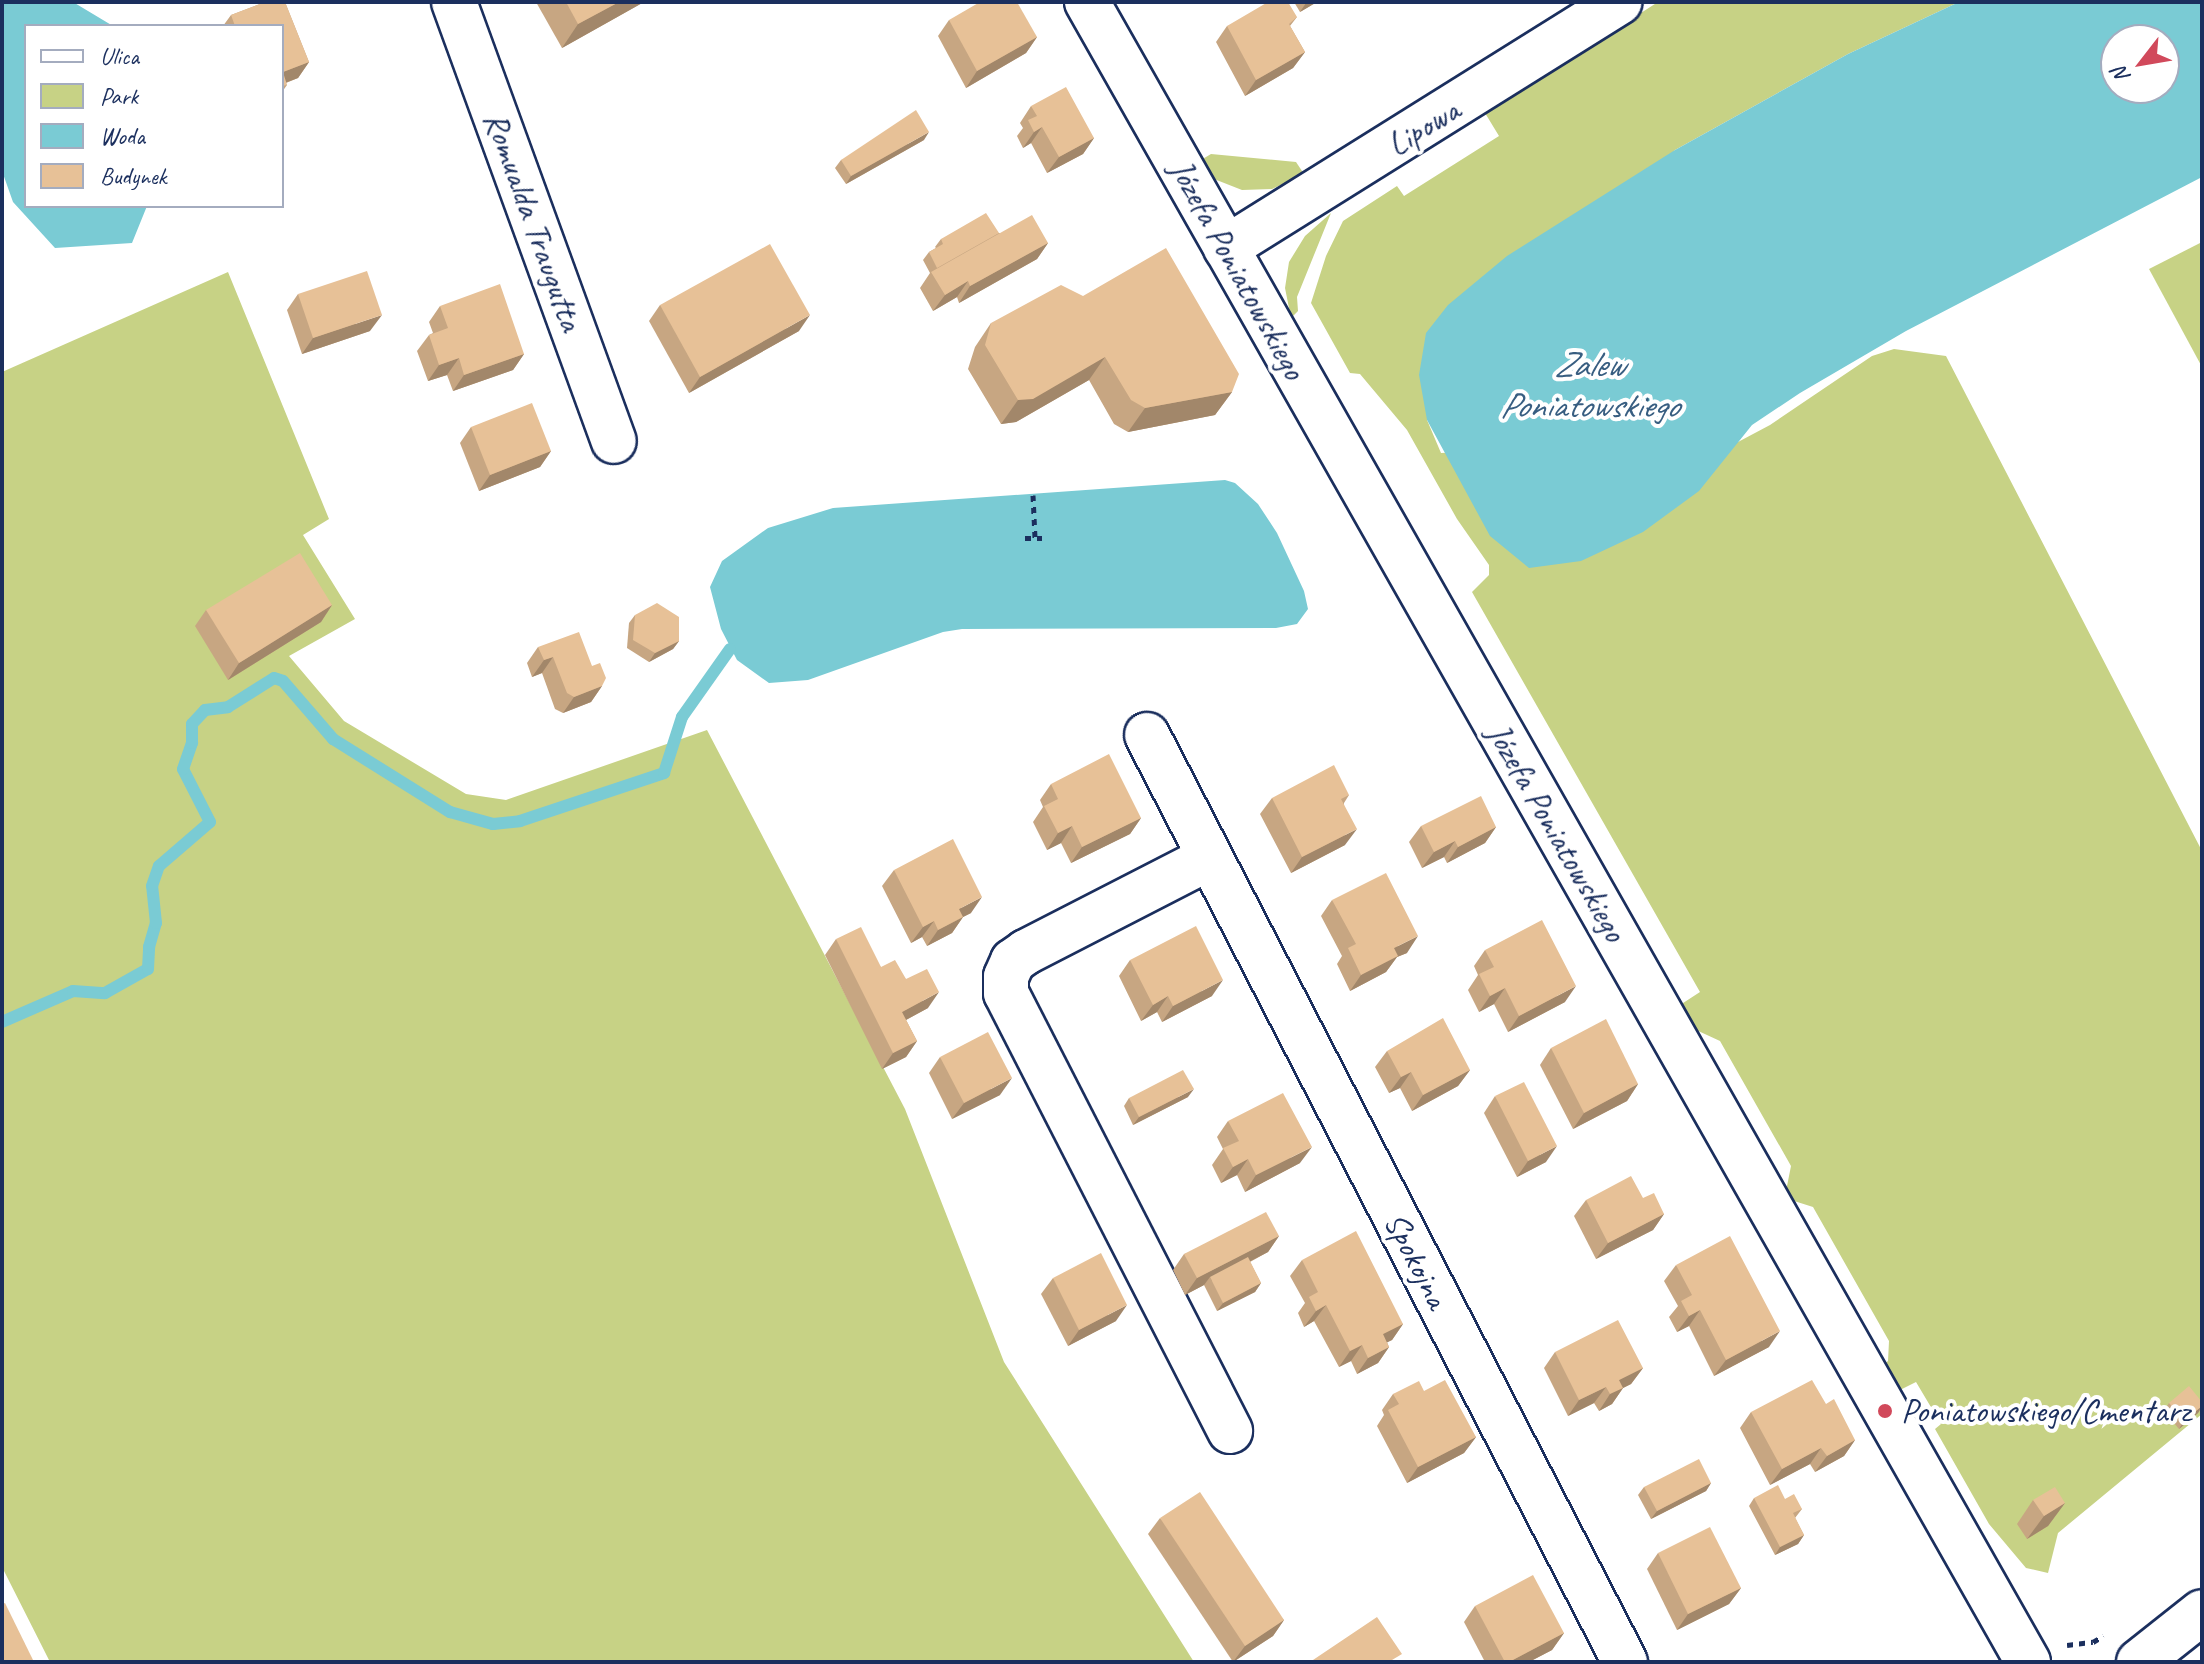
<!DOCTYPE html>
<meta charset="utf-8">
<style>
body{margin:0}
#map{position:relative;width:2204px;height:1664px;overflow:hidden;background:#fff;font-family:Caveat,sans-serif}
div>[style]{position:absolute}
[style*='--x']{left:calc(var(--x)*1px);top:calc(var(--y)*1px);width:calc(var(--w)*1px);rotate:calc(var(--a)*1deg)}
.green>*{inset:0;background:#c7d285}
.water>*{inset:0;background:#7acbd4}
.stream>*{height:12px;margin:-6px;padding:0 6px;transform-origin:6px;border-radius:6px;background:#7acbd4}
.path>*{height:5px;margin-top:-2.5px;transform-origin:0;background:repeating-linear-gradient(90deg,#1b2f5e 0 6px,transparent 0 12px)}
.roads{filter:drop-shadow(2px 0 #1b2f5e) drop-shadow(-2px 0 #1b2f5e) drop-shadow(0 2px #1b2f5e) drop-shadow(0 -2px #1b2f5e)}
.minor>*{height:44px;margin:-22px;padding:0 22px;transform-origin:22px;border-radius:22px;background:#fff}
.tertiary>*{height:44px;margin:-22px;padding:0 22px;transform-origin:22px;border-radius:22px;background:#fff}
.secondary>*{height:44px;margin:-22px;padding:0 22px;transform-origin:22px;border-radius:22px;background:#fff}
.wall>*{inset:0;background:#c7a682}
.shaded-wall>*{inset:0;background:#a2876a}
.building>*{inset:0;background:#e7c197}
.dots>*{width:22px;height:22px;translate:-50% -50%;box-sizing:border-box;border:4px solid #fff;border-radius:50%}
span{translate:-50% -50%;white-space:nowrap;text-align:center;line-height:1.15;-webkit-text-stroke:8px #fff;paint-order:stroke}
.street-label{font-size:34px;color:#1b2f5e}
.poi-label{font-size:34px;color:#1b2f5e}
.left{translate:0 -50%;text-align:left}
.water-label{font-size:36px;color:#385e81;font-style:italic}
.frame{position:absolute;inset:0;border:4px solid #1b2f5e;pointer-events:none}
.legend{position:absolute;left:24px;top:24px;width:260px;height:184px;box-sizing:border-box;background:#fff;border:2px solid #a4acbf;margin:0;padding:10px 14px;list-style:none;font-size:24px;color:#1b2f5e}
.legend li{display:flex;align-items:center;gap:16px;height:40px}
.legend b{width:40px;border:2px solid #a4acbf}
.north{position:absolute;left:2100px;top:24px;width:80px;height:80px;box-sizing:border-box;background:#fff;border:2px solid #a4acbf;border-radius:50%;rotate:239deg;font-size:22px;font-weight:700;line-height:32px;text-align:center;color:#1b2f5e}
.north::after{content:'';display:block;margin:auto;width:28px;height:36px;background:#d1495b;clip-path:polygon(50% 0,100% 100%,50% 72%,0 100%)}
</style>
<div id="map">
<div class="green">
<i style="clip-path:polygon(1658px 2px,1959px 2px,1848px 54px,1675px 150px,1427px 420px,1441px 453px,1738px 442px,1770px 425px,1872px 356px,1894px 349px,1946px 356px,2202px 851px,2202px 1414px,2058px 1533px,2048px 1573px,2026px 1568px,1989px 1524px,1935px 1429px,1941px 1424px,1916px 1382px,1898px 1391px,1884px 1364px,1888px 1361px,1889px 1341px,1813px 1207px,1791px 1200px,1786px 1191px,1791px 1166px,1720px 1041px,1694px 1029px,1680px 1005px,1700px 992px,1472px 592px,1489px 575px,1489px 565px,1457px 519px,1407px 430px,1360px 374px,1350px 373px,1311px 303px,1326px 256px,1343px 221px,1397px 186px,1404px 196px,1499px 136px,1485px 113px)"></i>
<i style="clip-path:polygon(1211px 154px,1296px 162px,1304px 174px,1272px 189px,1242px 190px,1214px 179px,1207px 170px,1201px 160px)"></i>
<i style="clip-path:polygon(1331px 213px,1297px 297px,1298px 311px,1291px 318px,1285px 288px,1289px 262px,1305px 236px)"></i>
<i style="clip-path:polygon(2202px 242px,2202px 367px,2149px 269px)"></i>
<i style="clip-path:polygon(228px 272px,329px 519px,303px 535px,355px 619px,289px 656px,344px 721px,466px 794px,506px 800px,707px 730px,905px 1109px,1004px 1362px,1194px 1662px,50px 1662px,2px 1567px,2px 372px)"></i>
</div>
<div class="water">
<i style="clip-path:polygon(2px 2px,73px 2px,113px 26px,26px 26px,26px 206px,147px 206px,132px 243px,55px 248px,13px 202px,2px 171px)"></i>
<i style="clip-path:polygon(evenodd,1959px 2px,2202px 2px,2202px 177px,1906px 331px,1800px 393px,1752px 425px,1699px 491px,1643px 532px,1581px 561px,1529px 568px,1490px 536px,1427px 420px,1419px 375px,1426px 333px,1448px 305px,1507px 256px,1675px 150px,1848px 54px,1959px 2px,2116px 40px,2164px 40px,2164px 88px,2116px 88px,2116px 40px)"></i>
<i style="clip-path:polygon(1225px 480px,1235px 483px,1258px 504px,1277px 533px,1304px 591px,1308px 609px,1297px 624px,1276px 628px,962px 629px,943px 632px,808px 680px,769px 683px,737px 660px,721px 629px,710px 587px,722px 561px,768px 528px,833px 508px)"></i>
</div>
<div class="stream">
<i style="--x:2;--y:1022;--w:77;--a:-23.6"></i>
<i style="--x:73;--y:991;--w:32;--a:4"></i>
<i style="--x:105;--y:993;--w:49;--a:-29.2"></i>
<i style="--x:148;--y:969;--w:22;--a:-87"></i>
<i style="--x:149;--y:947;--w:25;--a:-74"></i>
<i style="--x:156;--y:923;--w:37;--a:-96"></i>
<i style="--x:152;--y:886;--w:21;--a:-71"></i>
<i style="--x:159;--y:866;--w:67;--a:-40.8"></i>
<i style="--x:210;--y:822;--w:59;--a:-117"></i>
<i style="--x:183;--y:769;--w:28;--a:-71"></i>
<i style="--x:192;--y:743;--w:19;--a:-90"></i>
<i style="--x:192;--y:724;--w:19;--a:-47"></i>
<i style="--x:205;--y:710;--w:23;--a:-7"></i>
<i style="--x:228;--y:707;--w:54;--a:-32.2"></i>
<i style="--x:274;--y:678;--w:9;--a:18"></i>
<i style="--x:283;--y:681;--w:77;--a:49.2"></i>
<i style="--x:333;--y:739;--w:138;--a:32"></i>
<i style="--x:450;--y:812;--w:45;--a:15.6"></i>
<i style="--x:493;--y:824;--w:27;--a:-6"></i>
<i style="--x:520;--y:821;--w:152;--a:-18.4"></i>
<i style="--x:664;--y:773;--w:59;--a:-72.2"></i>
<i style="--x:682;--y:717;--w:83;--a:-54.8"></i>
</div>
<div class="path">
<i style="--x:1033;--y:495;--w:43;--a:87.3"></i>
<i style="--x:1025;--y:538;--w:17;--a:0"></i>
<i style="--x:2067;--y:1645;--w:26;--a:-7"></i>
<i style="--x:2093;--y:1642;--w:12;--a:-31"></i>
</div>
<div class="roads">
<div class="minor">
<i style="--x:454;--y:2;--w:467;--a:70"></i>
<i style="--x:1226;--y:248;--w:464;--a:-32"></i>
<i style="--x:1147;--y:735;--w:1043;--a:62.72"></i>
<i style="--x:1209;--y:858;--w:206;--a:152.8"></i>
<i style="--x:1026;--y:952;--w:16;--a:145"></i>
<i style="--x:1013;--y:961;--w:17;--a:114"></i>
<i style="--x:1006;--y:977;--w:16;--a:90"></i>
<i style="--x:1006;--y:993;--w:492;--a:62.9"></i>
</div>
<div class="tertiary">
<i style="--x:1087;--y:2;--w:1908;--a:60.45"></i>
</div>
<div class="secondary">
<i style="--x:2139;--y:1662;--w:80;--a:-38.4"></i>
</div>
</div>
<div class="wall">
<i style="clip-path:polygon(265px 2px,285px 2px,309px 62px,298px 78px,286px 83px,287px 85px,282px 92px,282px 26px,223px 26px,231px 15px)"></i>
<i style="clip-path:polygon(536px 2px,644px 2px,562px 48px)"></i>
<i style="clip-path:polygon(1294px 2px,1317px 2px,1300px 12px)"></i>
<i style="clip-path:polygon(1297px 17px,1290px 26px,1305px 52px,1293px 68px,1245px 96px,1216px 42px,1227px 26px)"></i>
<i style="clip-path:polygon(949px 20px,1037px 37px,1026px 53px,966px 88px,938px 36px)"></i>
<i style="clip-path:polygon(1031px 106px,1094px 138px,1083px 154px,1047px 173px,1031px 143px,1023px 148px,1017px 136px,1023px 128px,1020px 123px)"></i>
<i style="clip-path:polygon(924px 140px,846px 184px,835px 168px,841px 160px)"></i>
<i style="clip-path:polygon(999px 233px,1048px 243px,1037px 259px,959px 303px,957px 297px,933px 311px,920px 288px,930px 273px,923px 260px,929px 252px,936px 248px,935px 247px,941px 239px)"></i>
<i style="clip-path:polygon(298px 294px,370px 331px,302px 354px,287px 310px)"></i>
<i style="clip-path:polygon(660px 305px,799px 331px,689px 393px,649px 321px)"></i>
<i style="clip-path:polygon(440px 306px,524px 354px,513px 370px,453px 391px,447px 375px,428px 381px,417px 351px,429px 335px,433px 333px,429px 322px)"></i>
<i style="clip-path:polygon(991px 323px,1232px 392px,1215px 415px,1128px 432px,1114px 424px,1089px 380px,1016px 422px,1001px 424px,968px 369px,975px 347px)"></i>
<i style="clip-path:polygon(471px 427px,551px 451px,540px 467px,479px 491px,460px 443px)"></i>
<i style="clip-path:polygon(332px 605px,321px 622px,228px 680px,195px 626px,206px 610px)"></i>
<i style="clip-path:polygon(635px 615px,679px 641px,673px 649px,649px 662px,627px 648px,629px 623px)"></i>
<i style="clip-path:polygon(538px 647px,592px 666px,602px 686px,591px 702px,563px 713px,555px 709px,542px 673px,532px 677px,527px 663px)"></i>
<i style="clip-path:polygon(1051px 784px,1141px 818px,1130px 834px,1071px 863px,1061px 843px,1047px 850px,1033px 822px,1043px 807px,1040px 800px)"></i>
<i style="clip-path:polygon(1349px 795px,1344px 803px,1345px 845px,1291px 873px,1260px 814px,1272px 798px)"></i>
<i style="clip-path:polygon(1421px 826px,1496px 827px,1485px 843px,1447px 863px,1444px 857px,1422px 868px,1409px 842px)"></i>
<i style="clip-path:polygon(894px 870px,971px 913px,963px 917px,952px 933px,927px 946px,922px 937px,911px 943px,882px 886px)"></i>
<i style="clip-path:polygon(1332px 900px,1407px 953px,1397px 957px,1386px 972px,1350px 991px,1337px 964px,1342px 956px,1321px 916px)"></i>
<i style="clip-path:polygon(836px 939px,881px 967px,906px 979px,928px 1008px,906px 1020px,917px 1041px,906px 1057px,882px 1069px,825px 955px)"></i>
<i style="clip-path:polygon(1485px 950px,1565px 1002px,1508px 1032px,1494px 1004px,1479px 1012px,1468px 990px,1478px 975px,1474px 966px)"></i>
<i style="clip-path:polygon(1130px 960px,1212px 996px,1162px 1022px,1157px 1012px,1141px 1021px,1119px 976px)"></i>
<i style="clip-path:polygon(1551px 1048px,1638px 1084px,1627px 1101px,1573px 1129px,1540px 1065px)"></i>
<i style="clip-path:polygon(1387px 1051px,1470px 1070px,1458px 1086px,1412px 1111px,1400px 1088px,1389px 1093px,1375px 1067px)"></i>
<i style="clip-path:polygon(940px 1057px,1000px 1095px,952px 1119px,929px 1073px)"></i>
<i style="clip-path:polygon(1495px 1096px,1546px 1162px,1517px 1177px,1484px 1113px)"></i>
<i style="clip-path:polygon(1188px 1097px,1133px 1125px,1124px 1106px,1129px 1098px)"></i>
<i style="clip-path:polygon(1228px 1121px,1300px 1163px,1245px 1192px,1237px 1175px,1221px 1183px,1212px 1165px,1223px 1149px,1217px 1137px)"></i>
<i style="clip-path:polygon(1643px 1198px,1664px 1214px,1653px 1230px,1596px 1259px,1574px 1216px,1586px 1200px)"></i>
<i style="clip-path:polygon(1279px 1236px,1268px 1252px,1250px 1262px,1261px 1283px,1255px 1292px,1217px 1311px,1204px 1285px,1185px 1295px,1173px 1270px,1184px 1254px)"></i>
<i style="clip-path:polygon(1302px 1260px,1403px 1324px,1392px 1340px,1387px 1342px,1389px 1347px,1378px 1363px,1357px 1374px,1351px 1361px,1339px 1367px,1314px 1321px,1304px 1327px,1298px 1313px,1305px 1303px,1290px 1276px)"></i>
<i style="clip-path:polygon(1676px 1265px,1769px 1347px,1714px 1376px,1689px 1326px,1677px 1332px,1669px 1317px,1678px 1306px,1664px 1281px)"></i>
<i style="clip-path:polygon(1053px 1278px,1116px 1321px,1068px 1346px,1041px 1294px)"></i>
<i style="clip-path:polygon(1555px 1352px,1643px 1368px,1631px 1384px,1623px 1388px,1612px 1404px,1599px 1411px,1594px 1403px,1568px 1416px,1544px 1368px)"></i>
<i style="clip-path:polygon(1424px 1391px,1476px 1437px,1464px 1453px,1407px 1483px,1377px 1426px,1384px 1415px,1382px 1410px,1393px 1394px)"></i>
<i style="clip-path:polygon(2202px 1402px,2202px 1408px,2198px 1413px,2179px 1429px,2164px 1411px,2169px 1403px)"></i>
<i style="clip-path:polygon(1751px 1412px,1855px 1440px,1844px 1456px,1815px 1472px,1810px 1464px,1770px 1485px,1740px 1428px)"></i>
<i style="clip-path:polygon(1711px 1483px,1706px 1491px,1651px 1519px,1638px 1495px,1644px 1487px)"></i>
<i style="clip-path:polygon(1754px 1498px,1785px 1499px,1802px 1509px,1795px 1518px,1804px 1535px,1798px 1544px,1775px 1555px,1749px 1506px)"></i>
<i style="clip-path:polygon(2033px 1500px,2065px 1503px,2048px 1526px,2027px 1539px,2017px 1524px)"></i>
<i style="clip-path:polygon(1160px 1518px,1284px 1620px,1273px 1636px,1233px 1662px,1148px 1534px)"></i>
<i style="clip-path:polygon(1658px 1553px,1741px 1588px,1729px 1604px,1677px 1630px,1647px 1569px)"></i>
<i style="clip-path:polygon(1475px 1606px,1564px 1633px,1552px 1650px,1529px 1662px,1485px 1662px,1464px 1622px)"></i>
</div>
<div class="shaded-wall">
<i style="clip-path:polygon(619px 2px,644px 2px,562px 48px,578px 24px)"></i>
<i style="clip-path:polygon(1308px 2px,1317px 2px,1300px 12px,1306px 3px)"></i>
<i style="clip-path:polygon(1037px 37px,1026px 53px,966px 88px,977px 71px)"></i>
<i style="clip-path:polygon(1305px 52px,1293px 68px,1245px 96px,1256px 80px)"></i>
<i style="clip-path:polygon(309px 62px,298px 78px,282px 84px,283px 72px)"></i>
<i style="clip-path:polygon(1042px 127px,1031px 143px,1023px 148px,1034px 132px)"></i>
<i style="clip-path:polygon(929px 132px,924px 140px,846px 184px,851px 176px)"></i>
<i style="clip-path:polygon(1094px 138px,1083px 154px,1047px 173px,1059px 157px)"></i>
<i style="clip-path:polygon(1048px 243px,1037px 259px,959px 303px,970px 286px)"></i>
<i style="clip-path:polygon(968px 281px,957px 297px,933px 311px,945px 295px)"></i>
<i style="clip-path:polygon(382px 315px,370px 331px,302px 354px,313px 338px)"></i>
<i style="clip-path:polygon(810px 315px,799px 331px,689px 393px,700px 377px)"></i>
<i style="clip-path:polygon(524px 354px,513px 370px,453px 391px,464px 375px)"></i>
<i style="clip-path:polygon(1105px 357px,1089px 380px,1016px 422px,1001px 424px,1018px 400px)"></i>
<i style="clip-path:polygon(459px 358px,447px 375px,428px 381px,439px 365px)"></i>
<i style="clip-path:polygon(1232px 392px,1215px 415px,1128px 432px,1145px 408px)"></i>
<i style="clip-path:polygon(551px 451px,540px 467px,479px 491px,490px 475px)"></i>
<i style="clip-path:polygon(332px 605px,321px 622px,228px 680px,239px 663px)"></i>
<i style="clip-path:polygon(679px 641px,673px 649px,649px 662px,655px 653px)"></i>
<i style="clip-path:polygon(553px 657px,542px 673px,532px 677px,544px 660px)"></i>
<i style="clip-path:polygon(602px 686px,591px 702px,563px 713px,574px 697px)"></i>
<i style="clip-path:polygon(1141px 818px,1130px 834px,1071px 863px,1082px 847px)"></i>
<i style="clip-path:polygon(1072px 826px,1061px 843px,1047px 850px,1058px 833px)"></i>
<i style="clip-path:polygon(1496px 827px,1485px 843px,1447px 863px,1458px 847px)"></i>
<i style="clip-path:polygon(1357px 829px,1345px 845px,1291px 873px,1302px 857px)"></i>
<i style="clip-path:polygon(1455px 841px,1444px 857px,1422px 868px,1434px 852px)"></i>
<i style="clip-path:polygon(982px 897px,971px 913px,947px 925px,959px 909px)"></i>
<i style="clip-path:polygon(963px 917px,952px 933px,927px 946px,938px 930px)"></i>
<i style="clip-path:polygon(934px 921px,922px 937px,911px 943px,923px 927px)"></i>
<i style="clip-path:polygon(1418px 936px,1407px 953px,1397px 957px,1386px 972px,1350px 991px,1361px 975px,1394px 948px)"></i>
<i style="clip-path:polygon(1223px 980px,1212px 996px,1162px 1022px,1173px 1006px)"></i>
<i style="clip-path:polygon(1576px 986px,1565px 1002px,1508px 1032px,1519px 1016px)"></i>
<i style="clip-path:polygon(1505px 988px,1494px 1004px,1479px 1012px,1490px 996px)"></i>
<i style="clip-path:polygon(939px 992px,928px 1008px,891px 1028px,902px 1012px)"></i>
<i style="clip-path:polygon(1168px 996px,1157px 1012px,1141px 1021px,1153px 1005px)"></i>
<i style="clip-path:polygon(917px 1041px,906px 1057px,882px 1069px,893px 1053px)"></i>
<i style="clip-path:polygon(1470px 1070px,1458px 1086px,1412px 1111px,1423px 1095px)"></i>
<i style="clip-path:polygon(1411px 1072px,1400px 1088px,1389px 1093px,1401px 1077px)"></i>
<i style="clip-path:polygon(1012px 1078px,1000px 1095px,952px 1119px,964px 1103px)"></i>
<i style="clip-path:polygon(1638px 1084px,1627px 1101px,1573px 1129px,1584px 1113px)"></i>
<i style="clip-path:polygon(1194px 1089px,1188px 1097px,1133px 1125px,1139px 1117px)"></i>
<i style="clip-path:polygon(1557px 1146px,1546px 1162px,1517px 1177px,1528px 1161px)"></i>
<i style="clip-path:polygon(1312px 1147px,1300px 1163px,1245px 1192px,1256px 1175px)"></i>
<i style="clip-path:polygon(1248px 1159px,1237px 1175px,1221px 1183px,1233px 1167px)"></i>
<i style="clip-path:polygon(1664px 1214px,1653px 1230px,1596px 1259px,1608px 1243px)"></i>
<i style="clip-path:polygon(1279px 1236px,1268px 1252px,1212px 1281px,1210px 1277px,1204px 1285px,1185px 1295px,1197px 1278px)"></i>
<i style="clip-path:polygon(1261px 1283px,1255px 1292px,1217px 1311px,1223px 1303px)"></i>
<i style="clip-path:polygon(1127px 1305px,1116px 1321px,1068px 1346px,1079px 1330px)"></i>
<i style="clip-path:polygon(1326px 1305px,1314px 1321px,1304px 1327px,1316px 1311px)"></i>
<i style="clip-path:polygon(1700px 1310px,1689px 1326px,1677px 1332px,1689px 1316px)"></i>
<i style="clip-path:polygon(1403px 1324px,1392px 1340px,1372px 1350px,1383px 1334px)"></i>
<i style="clip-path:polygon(1780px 1331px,1769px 1347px,1714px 1376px,1726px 1360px)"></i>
<i style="clip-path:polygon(1362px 1345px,1351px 1361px,1339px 1367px,1350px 1351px)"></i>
<i style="clip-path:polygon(1389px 1347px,1378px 1363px,1357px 1374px,1368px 1358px)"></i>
<i style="clip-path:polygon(1643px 1368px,1631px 1384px,1623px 1388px,1612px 1404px,1599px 1411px,1619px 1380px)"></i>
<i style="clip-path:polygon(1606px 1387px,1594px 1403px,1568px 1416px,1579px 1400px)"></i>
<i style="clip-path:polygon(2202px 1406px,2198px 1413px,2179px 1429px,2184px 1421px)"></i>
<i style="clip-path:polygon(1476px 1437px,1464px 1453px,1407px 1483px,1418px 1467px)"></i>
<i style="clip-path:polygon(1855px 1440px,1844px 1456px,1815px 1472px,1827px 1456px)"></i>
<i style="clip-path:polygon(1821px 1448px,1810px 1464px,1770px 1485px,1782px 1469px)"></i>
<i style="clip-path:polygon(1711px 1483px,1706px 1491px,1651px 1519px,1657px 1511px)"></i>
<i style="clip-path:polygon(2065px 1503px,2048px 1526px,2027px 1539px,2044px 1516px)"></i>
<i style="clip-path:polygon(1804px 1535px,1798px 1544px,1775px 1555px,1780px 1547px)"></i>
<i style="clip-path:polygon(1741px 1588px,1729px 1604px,1677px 1630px,1688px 1614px)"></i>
<i style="clip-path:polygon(1284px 1620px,1273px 1636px,1233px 1662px,1245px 1646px)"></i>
<i style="clip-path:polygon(1564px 1633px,1552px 1650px,1529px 1662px,1509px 1662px)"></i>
</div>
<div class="building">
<i style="clip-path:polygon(265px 2px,285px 2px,309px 62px,283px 72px,287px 85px,282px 86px,282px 26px,235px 26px,231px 15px)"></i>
<i style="clip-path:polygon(566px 2px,619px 2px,578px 24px)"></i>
<i style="clip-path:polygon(980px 2px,1017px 2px,1037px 37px,977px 71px,949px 20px)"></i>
<i style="clip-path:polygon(1268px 2px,1288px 2px,1297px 17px,1289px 24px,1305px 52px,1256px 80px,1227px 26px)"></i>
<i style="clip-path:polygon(1066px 87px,1094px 138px,1059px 157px,1042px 127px,1034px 132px,1028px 120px,1037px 116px,1031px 106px)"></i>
<i style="clip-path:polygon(916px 110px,929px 132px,851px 176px,841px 160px)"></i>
<i style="clip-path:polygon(986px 213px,999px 233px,937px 268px,929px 252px,943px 244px,941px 239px)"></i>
<i style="clip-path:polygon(1032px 215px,1048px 243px,970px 286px,968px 281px,945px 295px,931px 272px)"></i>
<i style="clip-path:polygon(770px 244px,810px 315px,700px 377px,660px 305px)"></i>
<i style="clip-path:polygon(1166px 248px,1239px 374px,1232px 392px,1145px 408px,1131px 400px,1105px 357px,1033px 399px,1018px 400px,985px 345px,991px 323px,1061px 285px,1083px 296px)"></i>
<i style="clip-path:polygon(367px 271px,382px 315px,313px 338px,298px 294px)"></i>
<i style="clip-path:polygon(500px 284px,524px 354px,464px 375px,459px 358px,439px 365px,429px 335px,448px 328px,440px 306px)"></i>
<i style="clip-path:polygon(532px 403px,551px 451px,490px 475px,471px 427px)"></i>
<i style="clip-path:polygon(300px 553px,332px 605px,239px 663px,206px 610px)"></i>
<i style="clip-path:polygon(657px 603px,679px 617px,679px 641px,655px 653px,633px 640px,635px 615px)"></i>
<i style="clip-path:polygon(579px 632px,592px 666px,600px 663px,606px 678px,602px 686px,574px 697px,567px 693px,553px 657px,544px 660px,538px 647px)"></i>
<i style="clip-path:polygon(1109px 754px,1141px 818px,1082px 847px,1072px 826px,1058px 833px,1044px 806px,1058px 799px,1051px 784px)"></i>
<i style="clip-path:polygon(1334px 765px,1349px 795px,1341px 799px,1357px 829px,1302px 857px,1272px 798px)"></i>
<i style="clip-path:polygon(1481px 796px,1496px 827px,1458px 847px,1455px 841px,1434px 852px,1421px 826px)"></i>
<i style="clip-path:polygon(953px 839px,982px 897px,959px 909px,963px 917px,938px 930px,934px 921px,923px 927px,894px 870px)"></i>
<i style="clip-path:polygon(1386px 873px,1418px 936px,1394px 948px,1398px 956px,1361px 975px,1348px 948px,1356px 944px,1332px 900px)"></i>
<i style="clip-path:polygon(1542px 920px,1576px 986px,1519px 1016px,1505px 988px,1490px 996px,1479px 974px,1494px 967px,1485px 950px)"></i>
<i style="clip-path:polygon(1196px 926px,1223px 980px,1173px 1006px,1168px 996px,1153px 1005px,1130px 960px)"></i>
<i style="clip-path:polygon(861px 927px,881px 967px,895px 960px,906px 979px,927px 969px,939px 992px,902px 1012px,917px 1041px,893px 1053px,836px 939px)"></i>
<i style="clip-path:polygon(1443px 1018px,1470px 1070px,1423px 1095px,1411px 1072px,1401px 1077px,1387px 1051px)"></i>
<i style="clip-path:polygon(1606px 1019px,1638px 1084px,1584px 1113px,1551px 1048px)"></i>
<i style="clip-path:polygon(988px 1032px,1012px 1078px,964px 1103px,940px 1057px)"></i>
<i style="clip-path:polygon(1183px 1070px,1194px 1089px,1139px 1117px,1129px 1098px)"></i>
<i style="clip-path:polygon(1524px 1082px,1557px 1146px,1528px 1161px,1495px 1096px)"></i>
<i style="clip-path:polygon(1283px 1093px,1312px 1147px,1256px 1175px,1248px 1159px,1233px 1167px,1223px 1148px,1239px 1141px,1228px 1121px)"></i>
<i style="clip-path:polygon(1631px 1176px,1643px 1198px,1654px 1193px,1664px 1214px,1608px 1243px,1586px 1200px)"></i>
<i style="clip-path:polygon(1266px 1212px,1279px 1236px,1197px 1278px,1184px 1254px)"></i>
<i style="clip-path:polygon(1356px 1231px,1403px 1324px,1383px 1334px,1389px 1347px,1368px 1358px,1362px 1345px,1350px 1351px,1326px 1305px,1316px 1311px,1309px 1297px,1318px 1292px,1302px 1260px)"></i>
<i style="clip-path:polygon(1730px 1236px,1780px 1331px,1726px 1360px,1700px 1310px,1689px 1316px,1681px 1301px,1692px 1295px,1676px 1265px)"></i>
<i style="clip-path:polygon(1101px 1253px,1127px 1305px,1079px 1330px,1053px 1278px)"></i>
<i style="clip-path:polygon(1248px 1257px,1261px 1283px,1223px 1303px,1210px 1277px)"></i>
<i style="clip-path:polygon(1618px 1320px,1643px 1368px,1619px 1380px,1623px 1388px,1610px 1394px,1606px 1387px,1579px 1400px,1555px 1352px)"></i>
<i style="clip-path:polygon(1445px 1380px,1476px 1437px,1418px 1467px,1388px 1410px,1399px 1404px,1393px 1394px,1419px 1381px,1424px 1391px)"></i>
<i style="clip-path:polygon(1812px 1380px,1826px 1404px,1834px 1399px,1855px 1440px,1827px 1456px,1821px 1448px,1782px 1469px,1751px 1412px)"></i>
<i style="clip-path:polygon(2189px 1386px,2202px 1402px,2202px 1406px,2184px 1421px,2169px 1403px)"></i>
<i style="clip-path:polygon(1699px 1459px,1711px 1483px,1657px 1511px,1644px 1487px)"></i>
<i style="clip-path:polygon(1778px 1485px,1785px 1499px,1794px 1494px,1802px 1509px,1793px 1513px,1804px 1535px,1780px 1547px,1754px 1498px)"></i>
<i style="clip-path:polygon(2055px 1487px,2065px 1503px,2044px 1516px,2033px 1500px)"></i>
<i style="clip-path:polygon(1200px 1492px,1284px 1620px,1245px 1646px,1160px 1518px)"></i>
<i style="clip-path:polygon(1710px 1527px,1741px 1588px,1688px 1614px,1658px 1553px)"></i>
<i style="clip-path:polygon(1533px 1575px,1564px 1633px,1509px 1662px,1505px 1662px,1475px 1606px)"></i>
<i style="clip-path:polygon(5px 1603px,34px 1662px,2px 1662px,2px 1604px)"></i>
<i style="clip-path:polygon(1377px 1617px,1402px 1654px,1392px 1660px,1392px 1662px,1310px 1662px)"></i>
</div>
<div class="dots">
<i style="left:1885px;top:1411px;background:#d1495b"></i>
</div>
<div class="street-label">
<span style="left:1423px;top:127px;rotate:-32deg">Lipowa</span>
<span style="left:534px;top:221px;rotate:70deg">Romualda Traugutta</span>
<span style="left:1238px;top:269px;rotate:61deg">Józefa Poniatowskiego</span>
<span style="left:1557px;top:832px;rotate:60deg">Józefa Poniatowskiego</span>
<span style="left:1417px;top:1260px;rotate:63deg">Spokojna</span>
</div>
<div class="poi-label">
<span class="left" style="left:1901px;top:1411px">Poniatowskiego/Cmentarz</span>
</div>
<div class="water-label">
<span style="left:1589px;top:385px">Zalew<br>Poniatowskiego</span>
</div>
<div class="frame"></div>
<ul class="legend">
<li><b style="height:10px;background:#fff"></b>Ulica</li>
<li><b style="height:22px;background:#c7d285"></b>Park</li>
<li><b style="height:22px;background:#7acbd4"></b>Woda</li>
<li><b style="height:22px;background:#e7c197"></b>Budynek</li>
</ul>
<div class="north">N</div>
</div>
